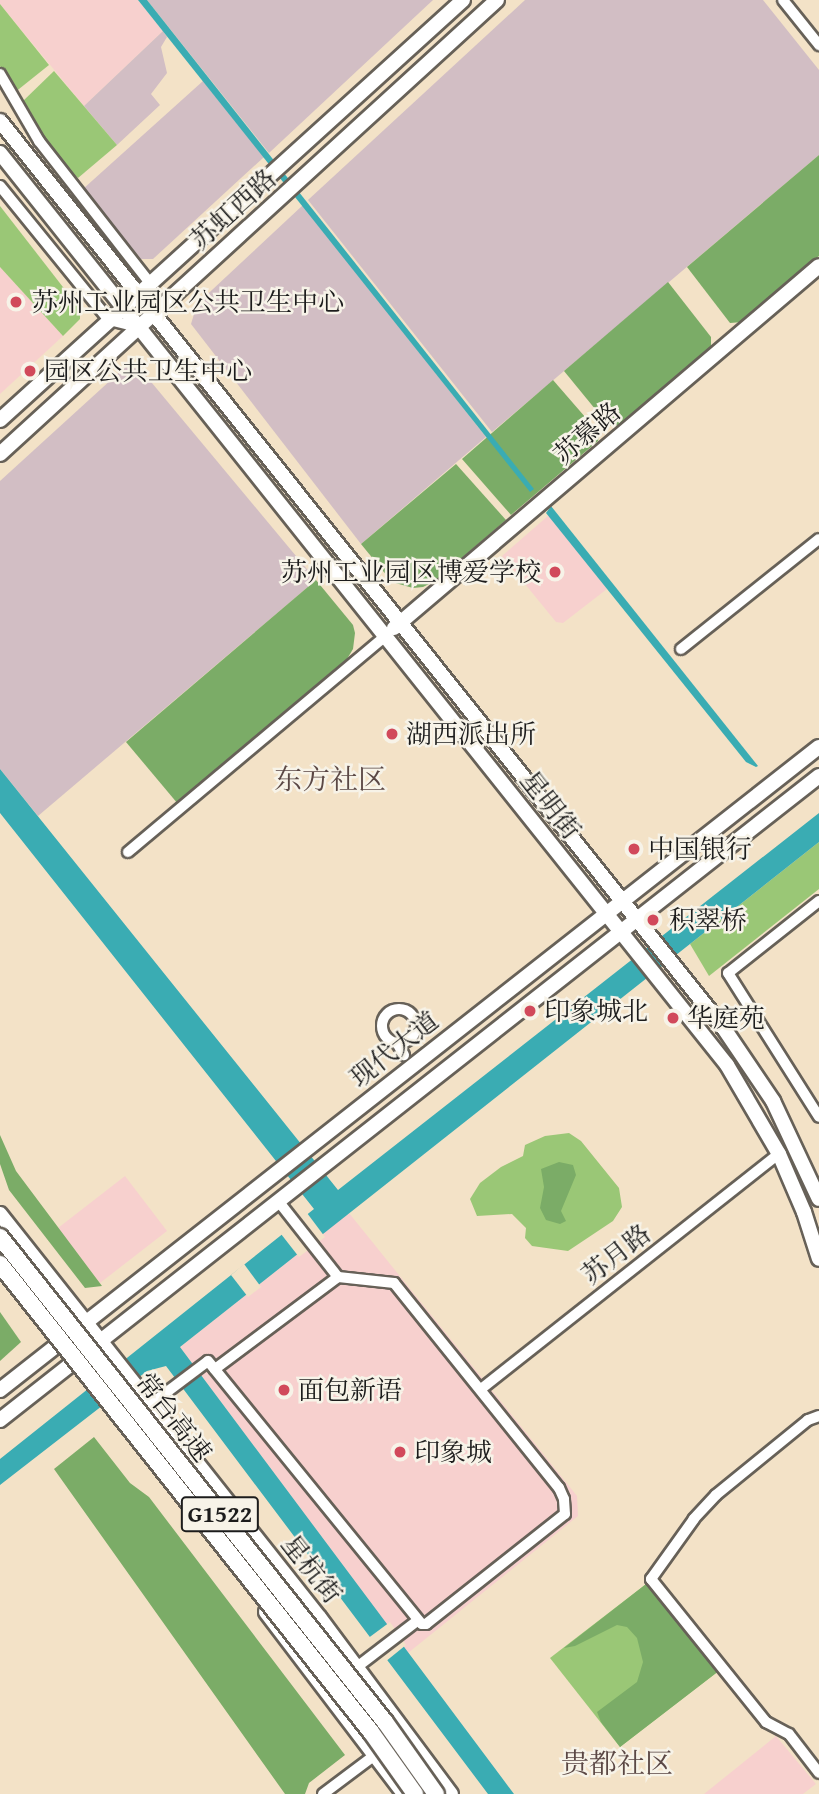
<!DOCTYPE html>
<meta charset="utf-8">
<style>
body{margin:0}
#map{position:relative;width:819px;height:1794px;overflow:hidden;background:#f3e2c7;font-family:"Gentium Book Plus","Noto Serif SC",serif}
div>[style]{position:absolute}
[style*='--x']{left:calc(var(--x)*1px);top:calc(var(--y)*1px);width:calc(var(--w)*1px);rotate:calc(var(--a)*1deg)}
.built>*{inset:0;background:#f7d0ce}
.industrial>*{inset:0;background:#d2bec4}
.green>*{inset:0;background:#9ac776}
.forest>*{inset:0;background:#7bac67}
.water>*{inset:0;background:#3aacb3}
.pier>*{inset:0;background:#f3e2c7}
.roads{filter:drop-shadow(2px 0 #676158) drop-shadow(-2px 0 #676158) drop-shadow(0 2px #676158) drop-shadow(0 -2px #676158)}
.minor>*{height:10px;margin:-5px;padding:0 5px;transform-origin:5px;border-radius:5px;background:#fff}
.minor>.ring{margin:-5px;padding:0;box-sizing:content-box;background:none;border:10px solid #fff;border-radius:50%}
.major>*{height:14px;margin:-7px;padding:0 7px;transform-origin:7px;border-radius:7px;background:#fff}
.bridges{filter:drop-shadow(2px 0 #676158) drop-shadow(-2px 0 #676158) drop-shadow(0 2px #676158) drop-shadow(0 -2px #676158)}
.highway-bridge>*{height:16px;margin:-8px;padding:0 8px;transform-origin:8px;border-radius:8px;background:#fff}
.dots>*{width:19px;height:19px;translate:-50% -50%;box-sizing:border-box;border:4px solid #f7f3e8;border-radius:50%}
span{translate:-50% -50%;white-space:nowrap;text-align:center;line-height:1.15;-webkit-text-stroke:5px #f7f3e8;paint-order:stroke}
.shield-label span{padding:2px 5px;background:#f7f3e8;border:2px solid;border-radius:5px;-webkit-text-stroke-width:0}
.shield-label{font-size:24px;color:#1c1c1c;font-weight:700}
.street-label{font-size:26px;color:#1c1c1c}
.poi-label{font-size:26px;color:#1c1c1c}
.left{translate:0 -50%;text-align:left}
.right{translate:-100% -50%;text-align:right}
.neighbourhood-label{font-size:28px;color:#5b4845}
</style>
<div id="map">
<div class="built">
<i style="clip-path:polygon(0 0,138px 0,163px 31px,84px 106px,0 4px)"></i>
<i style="clip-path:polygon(0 267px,63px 336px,0 394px)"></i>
<i style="clip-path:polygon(549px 515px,607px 589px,563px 623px,556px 622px,502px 556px)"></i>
<i style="clip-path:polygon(125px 1176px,167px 1231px,100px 1283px,58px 1228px)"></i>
<i style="clip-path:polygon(349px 1213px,577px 1496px,578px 1516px,408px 1653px,180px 1347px)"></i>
<i style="clip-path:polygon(776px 1736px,816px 1784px,803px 1794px,704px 1794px)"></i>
</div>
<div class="industrial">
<i style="clip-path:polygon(147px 0,433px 0,269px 153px)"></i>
<i style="clip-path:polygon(525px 0,763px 0,819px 70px,819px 155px,492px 432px,308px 200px)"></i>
<i style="clip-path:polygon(163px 31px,167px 37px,161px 47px,167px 73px,151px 94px,160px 105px,117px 145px,84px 106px)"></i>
<i style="clip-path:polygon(203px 81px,264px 157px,153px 259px,141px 259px,83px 189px)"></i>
<i style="clip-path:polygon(303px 205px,486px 437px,361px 544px,191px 324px,197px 304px)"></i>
<i style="clip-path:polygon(130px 366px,142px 371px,316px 580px,38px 816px,0 769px,0 481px,124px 368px)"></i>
</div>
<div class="green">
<i style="clip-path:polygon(0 4px,49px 65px,14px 93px,0 66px)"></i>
<i style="clip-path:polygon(54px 71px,117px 145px,78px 178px,64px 166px,26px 115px,22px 102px)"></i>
<i style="clip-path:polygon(0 206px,80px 309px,80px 319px,63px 336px,0 267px)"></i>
<i style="clip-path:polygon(819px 842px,819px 889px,709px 976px,690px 944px)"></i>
<i style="clip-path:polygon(569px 1133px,581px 1141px,619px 1188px,622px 1207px,613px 1221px,568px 1251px,532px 1246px,525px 1238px,526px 1228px,512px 1214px,477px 1216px,470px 1199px,480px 1183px,501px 1167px,523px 1156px,525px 1145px,545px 1136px)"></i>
<i style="clip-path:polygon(650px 1581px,720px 1670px,620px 1747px,550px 1658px)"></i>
</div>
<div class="forest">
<i style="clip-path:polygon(819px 155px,819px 256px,742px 322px,730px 323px,687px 267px)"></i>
<i style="clip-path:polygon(668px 282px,711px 337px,711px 347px,620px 425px,609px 426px,564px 371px)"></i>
<i style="clip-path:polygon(553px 380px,599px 433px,598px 441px,511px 515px,462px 459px)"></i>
<i style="clip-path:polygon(456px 464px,506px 520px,435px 581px,423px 587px,413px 588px,392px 582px,361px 544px)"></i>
<i style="clip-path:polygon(316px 580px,353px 625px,355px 633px,353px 649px,347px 659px,178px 804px,126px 742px)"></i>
<i style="clip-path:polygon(0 1135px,16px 1171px,102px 1286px,85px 1288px,9px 1190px,0 1164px)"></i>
<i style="clip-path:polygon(559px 1162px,573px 1165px,576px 1175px,561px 1211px,566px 1221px,560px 1224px,546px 1220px,540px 1208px,544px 1187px,541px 1169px)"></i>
<i style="clip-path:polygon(0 1312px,21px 1342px,0 1361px)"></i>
<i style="clip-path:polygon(94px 1437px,130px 1483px,149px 1497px,345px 1755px,309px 1783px,305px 1794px,285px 1794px,54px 1469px)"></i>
<i style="clip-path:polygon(650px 1581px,720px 1670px,620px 1747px,601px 1722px,597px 1712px,637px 1682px,643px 1662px,637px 1638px,627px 1627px,617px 1625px,575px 1646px,564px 1648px)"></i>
</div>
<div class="water">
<i style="clip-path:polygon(138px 0,147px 0,534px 489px,530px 492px)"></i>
<i style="clip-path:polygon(551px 506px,758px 766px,756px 767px,746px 762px,546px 513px)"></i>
<i style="clip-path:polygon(0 769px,338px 1190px,819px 813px,819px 842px,180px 1347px,514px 1794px,488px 1794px,166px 1366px,147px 1371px,0 1485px,0 1459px,314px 1209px,0 813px)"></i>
</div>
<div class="pier">
<i style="clip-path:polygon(307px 1213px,325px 1237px,299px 1257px,281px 1234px)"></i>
<i style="clip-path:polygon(244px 1264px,261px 1287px,248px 1297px,231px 1275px)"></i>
<i style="clip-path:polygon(390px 1622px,406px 1645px,385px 1662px,367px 1639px)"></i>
</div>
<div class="roads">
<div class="minor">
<i style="--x:783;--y:0;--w:58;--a:51.3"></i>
<i style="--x:0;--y:74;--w:78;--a:59.8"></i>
<i style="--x:39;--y:141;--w:180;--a:52"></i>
<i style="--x:150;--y:283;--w:30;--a:82"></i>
<i style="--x:0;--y:186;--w:173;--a:50.9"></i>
<i style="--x:109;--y:320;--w:30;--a:14"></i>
<i style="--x:681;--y:649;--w:176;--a:-38.6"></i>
<i style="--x:128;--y:852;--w:336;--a:-40"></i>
<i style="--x:819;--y:901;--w:116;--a:141.6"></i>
<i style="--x:728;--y:973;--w:170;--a:57.7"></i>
<i class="ring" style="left:382px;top:1009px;width:24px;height:24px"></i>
<i style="--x:397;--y:1043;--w:14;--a:60"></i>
<i style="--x:279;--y:1202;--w:95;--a:51.8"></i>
<i style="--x:481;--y:1389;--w:380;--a:-38.3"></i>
<i style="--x:151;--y:1404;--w:71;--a:-37"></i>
<i style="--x:208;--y:1361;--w:339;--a:50.9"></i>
<i style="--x:422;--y:1624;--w:4;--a:0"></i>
<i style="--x:426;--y:1624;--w:177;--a:-38.4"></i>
<i style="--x:565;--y:1514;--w:15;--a:-94"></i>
<i style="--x:564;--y:1499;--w:12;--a:-114"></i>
<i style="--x:559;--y:1488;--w:263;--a:-128.8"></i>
<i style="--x:394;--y:1283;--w:56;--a:-173.9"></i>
<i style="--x:338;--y:1277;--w:154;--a:143.2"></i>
<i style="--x:819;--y:1416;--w:12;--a:160"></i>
<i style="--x:808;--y:1420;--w:119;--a:140.8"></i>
<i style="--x:716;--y:1495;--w:33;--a:133"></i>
<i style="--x:694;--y:1519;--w:74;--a:125.6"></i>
<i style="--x:651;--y:1579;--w:184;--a:51.2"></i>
<i style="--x:766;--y:1722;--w:26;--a:28"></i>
<i style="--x:789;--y:1734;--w:49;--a:52.4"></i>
<i style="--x:357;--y:1667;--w:76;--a:-37.5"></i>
<i style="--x:323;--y:1794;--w:65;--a:-36.9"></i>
</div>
<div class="major">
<i style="--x:0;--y:121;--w:1163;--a:51.42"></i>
<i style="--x:725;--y:1030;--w:86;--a:55.9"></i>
<i style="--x:773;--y:1101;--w:108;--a:64.9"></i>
<i style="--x:0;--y:153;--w:1166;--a:51.44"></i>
<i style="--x:727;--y:1065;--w:103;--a:59.7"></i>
<i style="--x:779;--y:1154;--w:63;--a:66.7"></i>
<i style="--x:804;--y:1212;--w:49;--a:72.3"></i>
<i style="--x:0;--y:420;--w:625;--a:-42.21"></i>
<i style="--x:0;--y:454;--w:673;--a:-42.41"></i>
<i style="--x:394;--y:628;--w:558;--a:-40.42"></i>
<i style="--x:0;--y:1214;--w:514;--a:51.64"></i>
<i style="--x:319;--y:1617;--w:221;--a:53.3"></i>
<i style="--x:0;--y:1390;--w:1041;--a:-38.14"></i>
<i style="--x:0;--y:1420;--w:1042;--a:-38.18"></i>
<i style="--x:266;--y:1612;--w:228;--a:52.8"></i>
</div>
</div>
<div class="bridges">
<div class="highway-bridge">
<i style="--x:0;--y:1237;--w:619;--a:51.56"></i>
<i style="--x:385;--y:1722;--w:88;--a:54.7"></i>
<i style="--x:0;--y:1264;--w:597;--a:51.59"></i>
<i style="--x:371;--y:1732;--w:76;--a:54.6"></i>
</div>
</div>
<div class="dots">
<i style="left:16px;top:302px;background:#d1495b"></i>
<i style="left:30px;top:371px;background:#d1495b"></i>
<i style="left:555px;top:572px;background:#d1495b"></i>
<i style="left:392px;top:734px;background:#d1495b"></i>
<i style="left:634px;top:849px;background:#d1495b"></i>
<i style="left:653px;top:920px;background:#d1495b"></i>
<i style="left:530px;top:1011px;background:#d1495b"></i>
<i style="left:673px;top:1018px;background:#d1495b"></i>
<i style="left:284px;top:1390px;background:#d1495b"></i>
<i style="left:400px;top:1452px;background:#d1495b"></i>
</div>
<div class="shield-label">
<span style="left:220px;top:1514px">G1522</span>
</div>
<div class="street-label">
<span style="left:233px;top:209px;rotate:-42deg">苏虹西路</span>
<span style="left:587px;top:433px;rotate:-41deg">苏慕路</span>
<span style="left:551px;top:805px;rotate:52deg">星明街</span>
<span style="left:394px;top:1049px;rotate:-38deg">现代大道</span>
<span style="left:616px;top:1254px;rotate:-38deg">苏月路</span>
<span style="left:174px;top:1417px;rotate:52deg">常台高速</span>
<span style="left:312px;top:1569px;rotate:52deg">星杭街</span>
</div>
<div class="poi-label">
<span class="left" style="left:32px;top:302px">苏州工业园区公共卫生中心</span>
<span class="left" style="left:44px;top:371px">园区公共卫生中心</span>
<span class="right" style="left:541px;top:572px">苏州工业园区博爱学校</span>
<span class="left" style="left:406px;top:734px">湖西派出所</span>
<span class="left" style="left:648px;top:849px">中国银行</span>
<span class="left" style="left:669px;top:920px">积翠桥</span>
<span class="left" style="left:544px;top:1011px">印象城北</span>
<span class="left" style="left:687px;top:1018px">华庭苑</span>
<span class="left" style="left:298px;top:1390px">面包新语</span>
<span class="left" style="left:414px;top:1452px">印象城</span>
</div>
<div class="neighbourhood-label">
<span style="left:330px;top:779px">东方社区</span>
<span style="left:617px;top:1763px">贵都社区</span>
</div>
</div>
